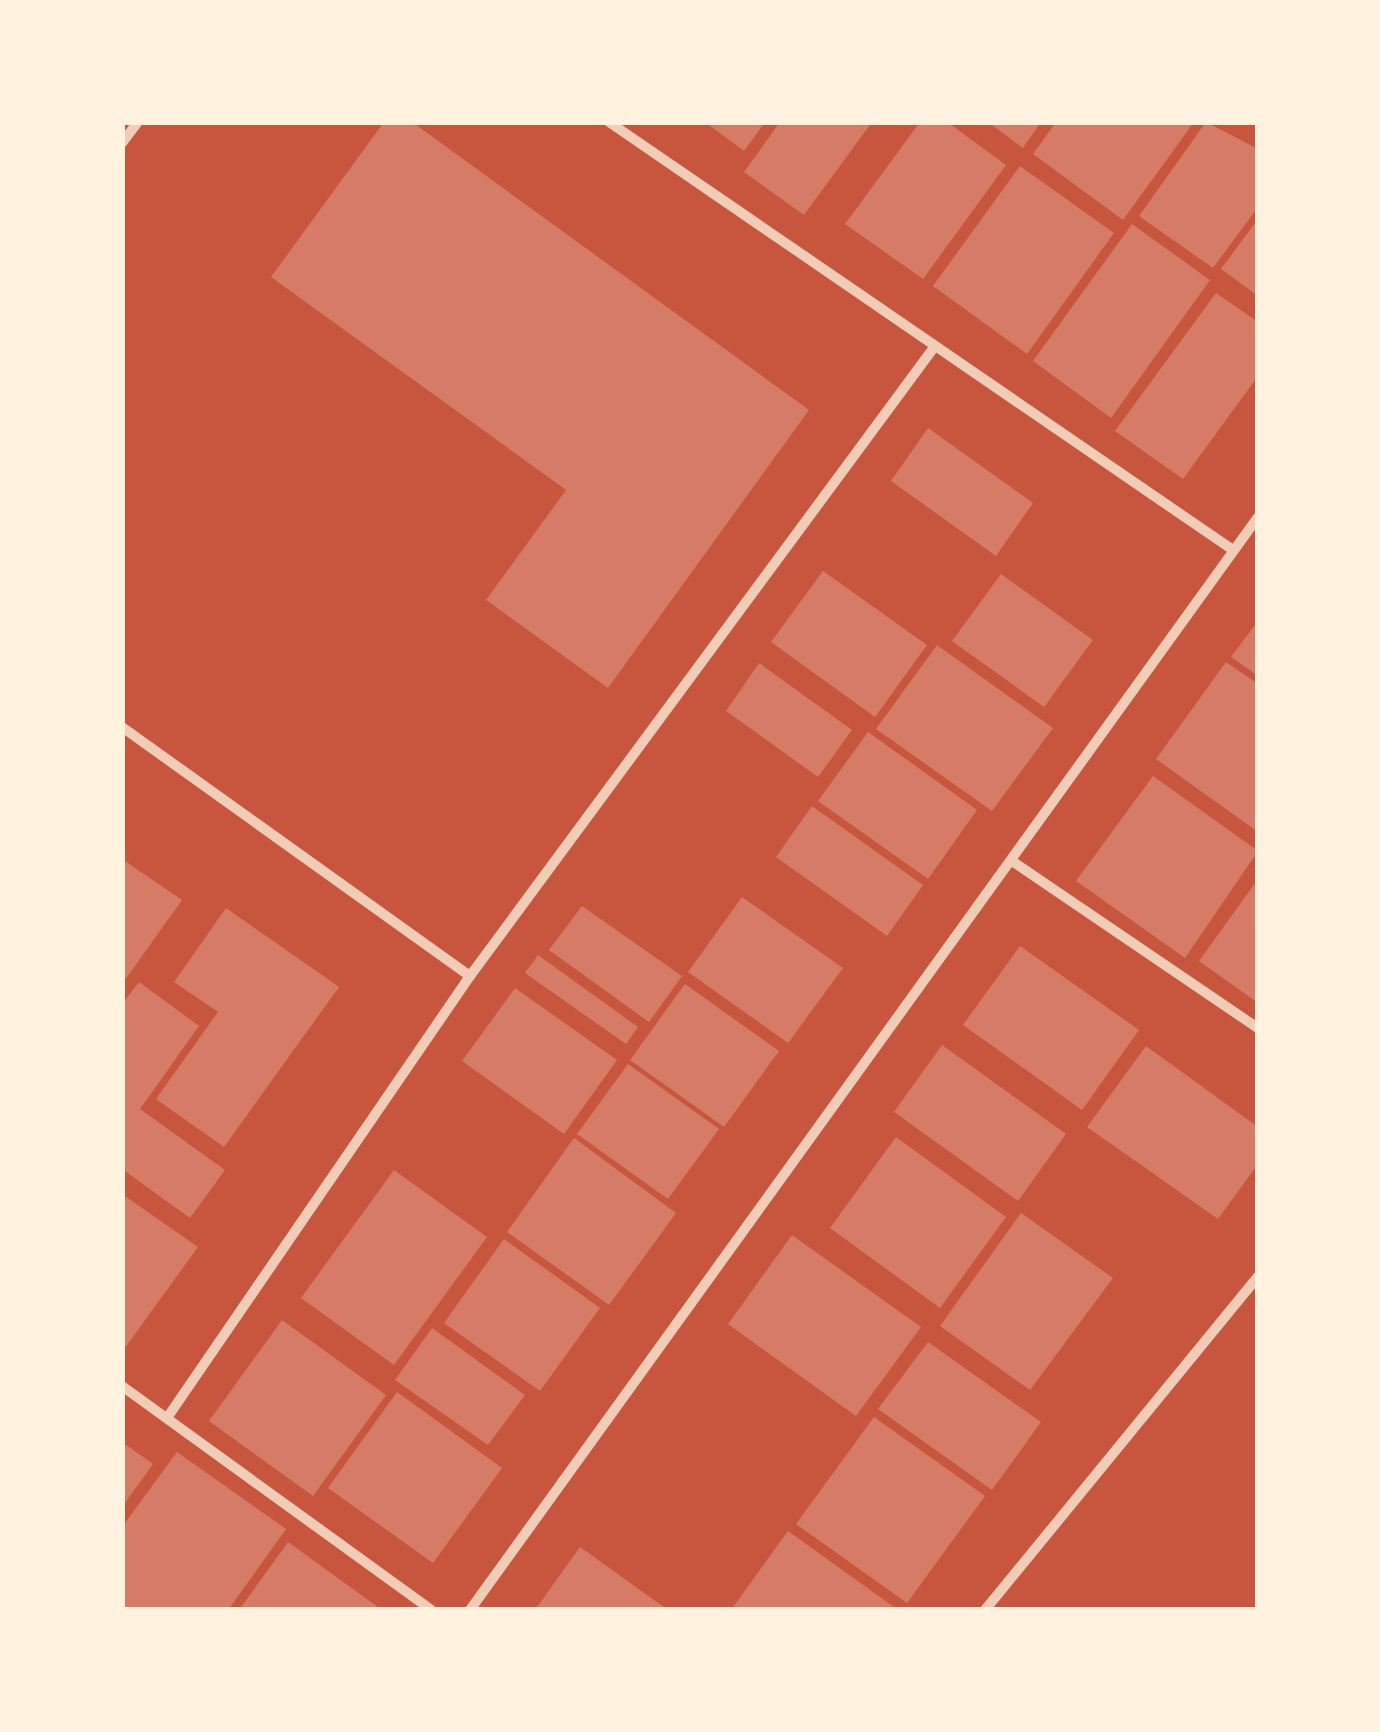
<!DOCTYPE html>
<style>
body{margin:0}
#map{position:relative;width:1380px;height:1732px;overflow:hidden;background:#c8553d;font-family:"Fira Sans Condensed",sans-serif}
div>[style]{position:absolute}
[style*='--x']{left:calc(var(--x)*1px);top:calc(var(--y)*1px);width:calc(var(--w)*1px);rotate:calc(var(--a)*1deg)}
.building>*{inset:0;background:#d67c66}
.minor>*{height:10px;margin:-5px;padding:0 5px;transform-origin:5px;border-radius:5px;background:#f1ccb7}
span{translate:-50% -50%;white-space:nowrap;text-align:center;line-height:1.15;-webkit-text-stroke:10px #fff3e0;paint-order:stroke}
.frame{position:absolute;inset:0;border:125px solid #fff3e0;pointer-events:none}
</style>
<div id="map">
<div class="building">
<i style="clip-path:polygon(384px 122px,412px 122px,809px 410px,608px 688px,486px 600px,566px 490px,271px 277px)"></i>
<i style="clip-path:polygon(705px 122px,765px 122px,744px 151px)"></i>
<i style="clip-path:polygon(780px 122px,872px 122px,804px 215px,744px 172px)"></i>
<i style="clip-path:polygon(920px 122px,947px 122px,1006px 165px,923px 279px,845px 224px)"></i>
<i style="clip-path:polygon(988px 122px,1041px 122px,1023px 148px)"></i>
<i style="clip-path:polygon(1056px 122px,1194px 122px,1123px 220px,1033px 154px)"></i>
<i style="clip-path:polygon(1206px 122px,1258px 149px,1258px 207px,1213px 268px,1139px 216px)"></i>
<i style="clip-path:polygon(1020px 166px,1114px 233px,1027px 354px,933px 286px)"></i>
<i style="clip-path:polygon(1258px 219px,1258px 296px,1221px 269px)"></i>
<i style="clip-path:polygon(1132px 224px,1210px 280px,1111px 418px,1033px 361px)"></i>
<i style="clip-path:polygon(1216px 293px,1258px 322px,1258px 376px,1183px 479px,1115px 431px)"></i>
<i style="clip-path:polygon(928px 428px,1033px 503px,996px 556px,891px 481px)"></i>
<i style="clip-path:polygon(823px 571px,927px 645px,875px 717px,771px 642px)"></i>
<i style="clip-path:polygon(1001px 574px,1093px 640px,1044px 707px,952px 641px)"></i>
<i style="clip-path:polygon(1258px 621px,1258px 676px,1231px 657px)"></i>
<i style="clip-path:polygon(937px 645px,1053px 728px,992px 811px,876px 729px)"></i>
<i style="clip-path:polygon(1226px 662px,1258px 684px,1258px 832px,1156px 759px)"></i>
<i style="clip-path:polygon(759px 663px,852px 730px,818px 777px,726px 711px)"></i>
<i style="clip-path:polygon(868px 732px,977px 810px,928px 879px,818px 801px)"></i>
<i style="clip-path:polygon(1153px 776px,1258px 851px,1185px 958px,1076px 881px)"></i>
<i style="clip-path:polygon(812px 806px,923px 885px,887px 936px,776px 857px)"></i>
<i style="clip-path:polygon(122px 859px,182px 900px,122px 984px)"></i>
<i style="clip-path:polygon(1258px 879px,1258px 1003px,1199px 961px)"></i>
<i style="clip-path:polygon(742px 897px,843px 968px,788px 1043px,688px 972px)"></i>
<i style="clip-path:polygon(582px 906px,682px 976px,649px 1022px,549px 950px)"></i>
<i style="clip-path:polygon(226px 908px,339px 987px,224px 1147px,156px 1099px,218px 1012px,174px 982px)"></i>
<i style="clip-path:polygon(1020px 946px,1139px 1030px,1082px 1110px,963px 1025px)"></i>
<i style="clip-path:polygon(538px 955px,638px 1027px,626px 1044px,525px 973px)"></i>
<i style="clip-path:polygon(139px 982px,199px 1026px,140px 1109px,225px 1170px,190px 1218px,122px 1169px,122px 1004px)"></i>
<i style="clip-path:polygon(685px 984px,779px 1051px,724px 1127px,630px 1060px)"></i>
<i style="clip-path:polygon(515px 988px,617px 1060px,564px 1134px,462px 1061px)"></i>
<i style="clip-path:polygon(942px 1045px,1066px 1134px,1018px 1201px,894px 1112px)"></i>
<i style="clip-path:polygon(1146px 1046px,1258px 1127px,1258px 1164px,1218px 1219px,1087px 1127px)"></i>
<i style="clip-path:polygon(628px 1064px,719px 1129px,668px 1199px,577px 1134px)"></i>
<i style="clip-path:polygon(896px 1137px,1006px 1217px,940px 1308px,830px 1228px)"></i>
<i style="clip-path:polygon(574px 1138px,676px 1213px,609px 1305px,507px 1232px)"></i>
<i style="clip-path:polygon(394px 1170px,487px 1237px,394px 1365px,301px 1298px)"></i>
<i style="clip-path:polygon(122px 1194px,198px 1247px,122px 1352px)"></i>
<i style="clip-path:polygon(1021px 1213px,1113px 1278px,1030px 1390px,940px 1326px)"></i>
<i style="clip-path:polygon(792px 1235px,921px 1327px,856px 1416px,728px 1324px)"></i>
<i style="clip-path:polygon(504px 1239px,600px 1308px,540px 1391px,444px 1323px)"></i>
<i style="clip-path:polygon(282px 1320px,386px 1395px,313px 1496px,209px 1421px)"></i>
<i style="clip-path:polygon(432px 1328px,525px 1395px,488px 1445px,395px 1380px)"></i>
<i style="clip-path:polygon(928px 1342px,1041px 1422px,992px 1490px,878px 1409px)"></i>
<i style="clip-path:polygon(397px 1392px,502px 1468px,433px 1563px,328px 1488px)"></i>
<i style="clip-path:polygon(874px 1417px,985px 1496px,907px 1603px,796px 1524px)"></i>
<i style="clip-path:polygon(122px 1442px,153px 1464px,122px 1507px)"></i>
<i style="clip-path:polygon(177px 1452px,286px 1529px,228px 1610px,122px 1610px,122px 1527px)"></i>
<i style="clip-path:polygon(788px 1531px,898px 1610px,731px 1610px)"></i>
<i style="clip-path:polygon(288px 1542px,382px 1610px,239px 1610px)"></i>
<i style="clip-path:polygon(580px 1547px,668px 1610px,535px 1610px)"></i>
</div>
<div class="minor">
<i style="--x:609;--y:122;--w:757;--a:34.45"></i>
<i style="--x:122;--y:143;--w:26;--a:-53"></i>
<i style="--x:122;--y:727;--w:428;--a:35.6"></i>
<i style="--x:1012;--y:861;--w:297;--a:34.2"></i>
<i style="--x:122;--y:1386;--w:382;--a:35.9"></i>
<i style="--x:167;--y:1418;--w:536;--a:-55.57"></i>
<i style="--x:470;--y:976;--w:783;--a:-53.57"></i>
<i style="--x:470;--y:1610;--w:1347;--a:-54.21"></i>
<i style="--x:985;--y:1610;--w:431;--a:-50.7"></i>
</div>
<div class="frame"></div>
</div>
